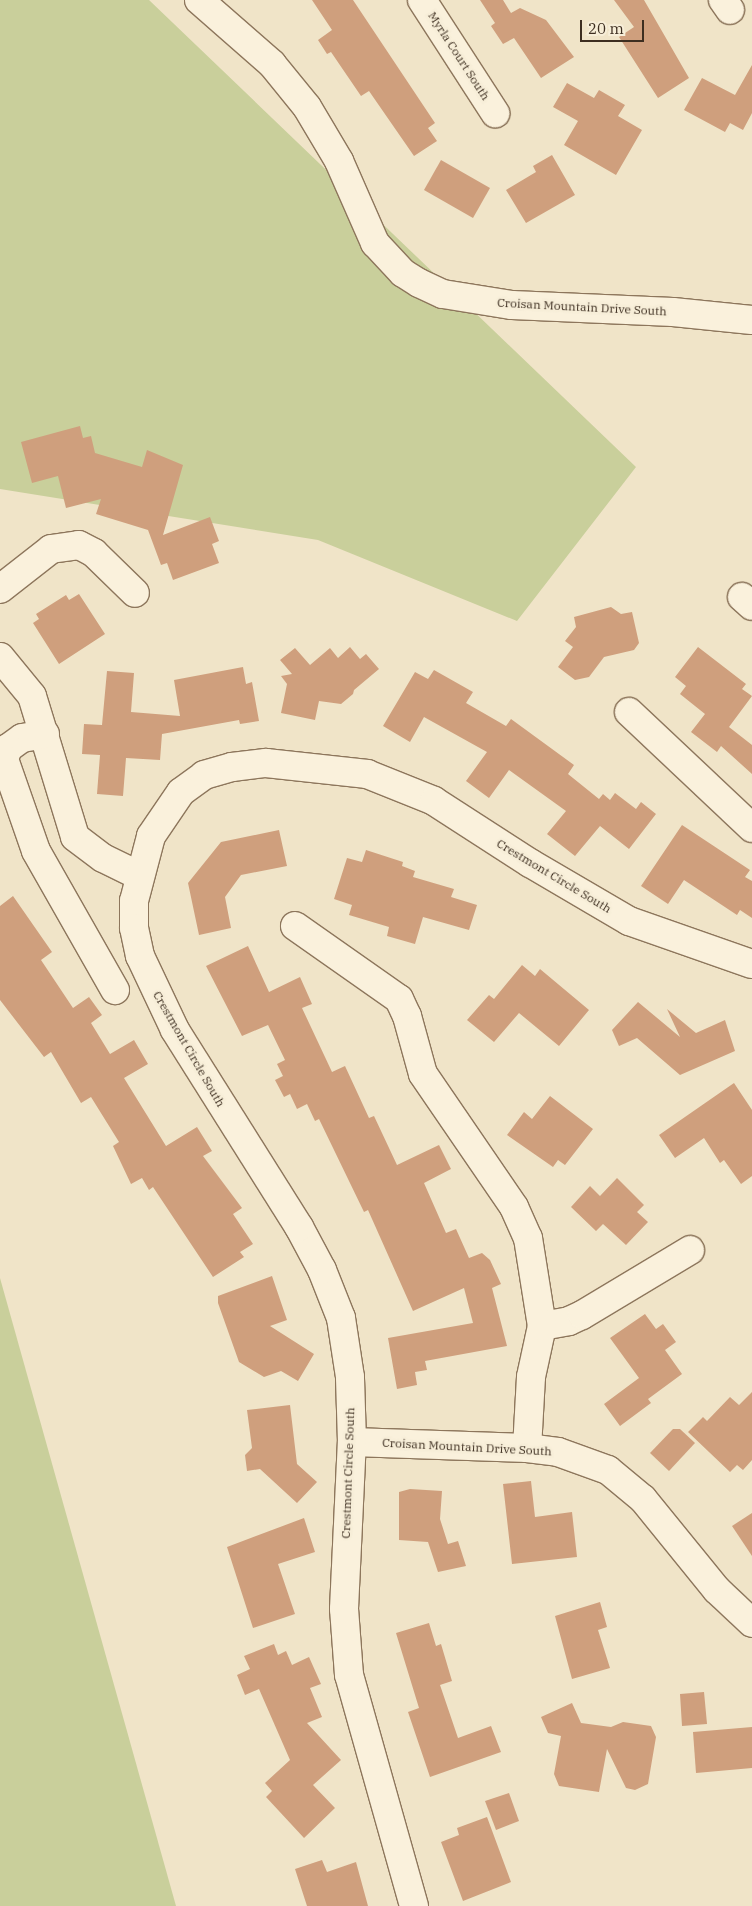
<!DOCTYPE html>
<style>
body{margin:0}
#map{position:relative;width:752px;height:1906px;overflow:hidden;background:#f0e4c8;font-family:"IBM Plex Serif",serif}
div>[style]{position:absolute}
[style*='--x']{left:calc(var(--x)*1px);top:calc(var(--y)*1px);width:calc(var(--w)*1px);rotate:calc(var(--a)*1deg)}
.green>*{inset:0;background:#c9cf9b}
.building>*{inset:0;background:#cf9f7d}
.roads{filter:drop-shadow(1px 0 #8d765c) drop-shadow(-1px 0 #8d765c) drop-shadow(0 1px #8d765c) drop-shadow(0 -1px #8d765c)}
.minor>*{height:28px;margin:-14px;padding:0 14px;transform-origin:14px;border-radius:14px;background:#faf1dc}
span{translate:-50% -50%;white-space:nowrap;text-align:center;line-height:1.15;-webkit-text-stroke:5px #f7eed8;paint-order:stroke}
.street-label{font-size:12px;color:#3d2e20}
.scale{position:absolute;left:580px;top:20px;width:64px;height:22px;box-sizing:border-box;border:2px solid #3d2e20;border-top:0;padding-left:6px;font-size:15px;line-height:18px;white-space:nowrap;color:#3d2e20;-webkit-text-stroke:4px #f7eed8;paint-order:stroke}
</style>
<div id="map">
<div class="green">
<i style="clip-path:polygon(0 0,149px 0,636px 467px,517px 621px,318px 540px,0 489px)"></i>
<i style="clip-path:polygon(0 1278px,176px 1906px,0 1906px)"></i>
</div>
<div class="building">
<i style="clip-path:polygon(312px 0,353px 0,435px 123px,428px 128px,437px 141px,414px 156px,369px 91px,361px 96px,331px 52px,327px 54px,318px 40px,332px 30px)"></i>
<i style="clip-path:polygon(480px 0,503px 0,511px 13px,520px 8px,546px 20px,574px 57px,541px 78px,514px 38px,503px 44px,491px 26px,495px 23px)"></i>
<i style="clip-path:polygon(614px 0,644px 0,689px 78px,658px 98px,619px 37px,634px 27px)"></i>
<i style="clip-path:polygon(752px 65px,752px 113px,743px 130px,730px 123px,725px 132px,684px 110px,702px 78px,735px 95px)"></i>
<i style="clip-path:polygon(567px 83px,594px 98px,599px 90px,625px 105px,618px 116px,642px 130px,616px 175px,564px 145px,578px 121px,553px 107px)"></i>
<i style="clip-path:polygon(552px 155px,575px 195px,526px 223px,506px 190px,536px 172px,533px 166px)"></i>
<i style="clip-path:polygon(441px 160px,490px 188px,473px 218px,424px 190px)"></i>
<i style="clip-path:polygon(80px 426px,83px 438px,91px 436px,95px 453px,142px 467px,147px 450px,183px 465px,163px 535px,210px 517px,219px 541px,212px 544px,219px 563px,173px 580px,167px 563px,161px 565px,148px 530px,96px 514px,101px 499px,66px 508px,58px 476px,32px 483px,21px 442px)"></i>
<i style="clip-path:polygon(79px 594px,105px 634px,59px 664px,33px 623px,39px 619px,36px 614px,66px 595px,69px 600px)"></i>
<i style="clip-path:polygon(611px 607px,621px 614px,632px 612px,639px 643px,634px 650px,604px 657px,589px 677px,575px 680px,558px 667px,573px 647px,565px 641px,576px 627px,574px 617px)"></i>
<i style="clip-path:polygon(350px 647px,360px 659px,366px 654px,379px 669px,354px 690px,353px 694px,341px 704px,319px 701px,315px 720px,281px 713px,287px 684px,281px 676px,292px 674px,280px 660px,295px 648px,310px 665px,330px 648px,338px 658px)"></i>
<i style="clip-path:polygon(698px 647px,746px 684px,742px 689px,752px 696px,729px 727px,752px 745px,752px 774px,721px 746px,717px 752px,691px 732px,705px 714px,680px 694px,686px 686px,675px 677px)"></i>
<i style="clip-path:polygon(243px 667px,246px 684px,252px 682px,259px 721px,240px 724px,239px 720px,162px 734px,160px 760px,126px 758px,123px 796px,97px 794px,100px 755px,82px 754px,84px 724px,102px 725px,107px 671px,134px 673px,131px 712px,180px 716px,174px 680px)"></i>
<i style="clip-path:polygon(434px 670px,473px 692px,466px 703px,506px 726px,511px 719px,574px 765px,568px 774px,599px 799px,603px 794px,610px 800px,615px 793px,636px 809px,641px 802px,656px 814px,629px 849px,600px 826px,575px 856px,547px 834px,566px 811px,509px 770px,489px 798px,466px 781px,487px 752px,424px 717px,410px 742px,383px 726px,415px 672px,428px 679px)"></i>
<i style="clip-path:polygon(682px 825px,750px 870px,745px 877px,752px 881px,752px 918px,740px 910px,737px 915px,684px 880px,668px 904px,641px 886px)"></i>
<i style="clip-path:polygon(279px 830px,287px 866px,241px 875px,225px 897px,231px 928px,199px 935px,188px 883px,221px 842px)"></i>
<i style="clip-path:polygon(366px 850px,403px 862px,402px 866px,415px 871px,413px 877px,454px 889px,451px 897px,477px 905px,469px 930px,423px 917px,415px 944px,387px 936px,389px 927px,349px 915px,352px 905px,334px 899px,347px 858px,362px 862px)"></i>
<i style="clip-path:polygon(13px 896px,52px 952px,41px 960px,73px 1008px,89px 997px,102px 1015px,91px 1023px,110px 1054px,134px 1040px,148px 1064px,124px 1078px,166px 1146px,197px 1127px,212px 1151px,203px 1156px,242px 1208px,233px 1214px,253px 1244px,240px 1252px,244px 1257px,213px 1277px,153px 1187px,149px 1190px,142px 1178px,131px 1184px,113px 1146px,119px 1142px,91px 1097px,81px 1103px,51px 1052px,44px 1057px,0 1000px,0 906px)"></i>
<i style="clip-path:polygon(248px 946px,269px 992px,300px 977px,312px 1004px,302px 1008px,332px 1072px,345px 1066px,369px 1118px,374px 1116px,397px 1165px,439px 1145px,451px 1169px,424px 1183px,446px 1233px,456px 1229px,469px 1258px,482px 1253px,490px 1260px,501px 1284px,492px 1288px,507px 1346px,425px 1361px,427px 1370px,415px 1372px,417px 1385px,397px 1389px,388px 1338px,473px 1323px,464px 1288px,413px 1311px,368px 1210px,364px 1212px,319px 1119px,315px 1121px,307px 1104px,297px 1109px,290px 1094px,284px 1097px,275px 1080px,283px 1076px,277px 1064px,285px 1060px,268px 1025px,242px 1036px,206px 966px)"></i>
<i style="clip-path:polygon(522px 965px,535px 976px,540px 969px,589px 1010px,559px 1046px,519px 1013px,494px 1042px,467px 1020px,489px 995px,494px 999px)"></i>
<i style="clip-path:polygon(638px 1002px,680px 1037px,667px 1009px,696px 1033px,725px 1020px,735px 1051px,680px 1075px,637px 1038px,619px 1046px,612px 1030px)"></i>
<i style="clip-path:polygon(734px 1083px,752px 1110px,752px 1176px,741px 1184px,724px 1160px,720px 1163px,704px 1138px,675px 1158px,659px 1135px)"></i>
<i style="clip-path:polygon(550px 1096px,593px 1129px,565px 1165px,558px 1160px,553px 1167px,507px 1135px,524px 1112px,532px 1119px)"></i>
<i style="clip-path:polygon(617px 1178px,644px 1205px,637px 1212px,648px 1222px,626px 1245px,603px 1224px,596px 1231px,571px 1207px,590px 1186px,600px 1196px)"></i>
<i style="clip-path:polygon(272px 1276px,287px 1320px,270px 1326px,314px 1354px,298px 1381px,281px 1371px,264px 1377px,239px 1362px,218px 1303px,218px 1296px)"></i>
<i style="clip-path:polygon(645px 1314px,656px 1329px,663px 1324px,676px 1342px,665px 1350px,682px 1374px,648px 1399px,651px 1403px,620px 1426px,604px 1404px,639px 1378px,610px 1338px)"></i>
<i style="clip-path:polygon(752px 1392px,752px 1460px,743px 1470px,737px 1465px,730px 1472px,688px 1432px,703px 1417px,707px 1421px,730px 1397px,739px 1405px)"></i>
<i style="clip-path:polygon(290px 1405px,297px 1464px,317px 1482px,297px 1503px,260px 1469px,247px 1471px,245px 1455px,252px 1448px,247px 1410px)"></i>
<i style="clip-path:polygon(673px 1429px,680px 1429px,695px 1443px,669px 1471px,650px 1453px)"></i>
<i style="clip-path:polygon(531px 1481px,535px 1517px,572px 1512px,577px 1557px,512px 1564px,503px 1484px)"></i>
<i style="clip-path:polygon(410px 1489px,442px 1491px,440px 1519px,448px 1544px,458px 1541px,466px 1566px,438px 1572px,428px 1542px,399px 1540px,399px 1492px)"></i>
<i style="clip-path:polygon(752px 1513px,752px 1556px,732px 1526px)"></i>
<i style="clip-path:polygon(304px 1518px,315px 1552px,278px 1564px,295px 1614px,253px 1628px,227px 1547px)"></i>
<i style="clip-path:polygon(600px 1602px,607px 1627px,598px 1630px,610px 1668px,572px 1679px,555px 1616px)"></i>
<i style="clip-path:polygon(429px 1623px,436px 1646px,441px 1644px,452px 1681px,440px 1685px,458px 1738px,491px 1726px,501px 1752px,430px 1777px,408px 1712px,419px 1708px,396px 1633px)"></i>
<i style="clip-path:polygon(274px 1644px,278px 1655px,286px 1651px,292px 1665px,309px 1657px,321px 1684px,310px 1688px,322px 1717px,307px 1723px,341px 1760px,313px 1785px,335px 1808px,304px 1838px,266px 1797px,272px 1791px,265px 1783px,290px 1760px,259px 1689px,245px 1695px,237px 1675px,250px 1669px,244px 1656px)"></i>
<i style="clip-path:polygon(704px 1692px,707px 1724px,682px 1726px,680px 1694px)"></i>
<i style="clip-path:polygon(572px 1703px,581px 1723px,611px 1727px,623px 1722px,651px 1726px,656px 1737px,648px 1784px,635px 1790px,626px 1788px,607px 1749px,599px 1792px,559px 1786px,554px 1774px,561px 1736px,548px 1733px,541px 1717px)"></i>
<i style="clip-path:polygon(752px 1727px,752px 1768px,696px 1773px,693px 1732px)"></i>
<i style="clip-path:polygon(509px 1793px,519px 1821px,496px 1830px,485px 1801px)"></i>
<i style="clip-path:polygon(487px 1817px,511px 1882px,463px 1901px,441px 1842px,459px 1835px,457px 1828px)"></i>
<i style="clip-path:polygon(322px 1860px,327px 1872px,356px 1862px,368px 1906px,307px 1906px,295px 1869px)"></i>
</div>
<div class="roads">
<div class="minor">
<i style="--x:199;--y:0;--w:97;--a:41.2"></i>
<i style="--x:272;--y:64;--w:55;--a:50.9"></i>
<i style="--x:307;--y:107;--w:63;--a:59.3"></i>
<i style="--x:339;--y:161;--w:90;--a:66.3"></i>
<i style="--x:375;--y:243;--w:41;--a:47"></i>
<i style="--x:403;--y:273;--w:19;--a:32"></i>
<i style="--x:419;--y:283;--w:26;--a:25"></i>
<i style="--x:443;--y:294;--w:70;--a:9.1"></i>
<i style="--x:512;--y:305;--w:161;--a:2.5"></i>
<i style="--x:673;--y:312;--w:79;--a:5.8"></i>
<i style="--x:422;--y:0;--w:135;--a:57.1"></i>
<i style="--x:723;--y:0;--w:12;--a:55"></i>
<i style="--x:0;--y:589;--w:65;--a:-38.1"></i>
<i style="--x:51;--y:549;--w:28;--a:-8"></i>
<i style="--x:79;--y:545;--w:17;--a:28"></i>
<i style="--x:94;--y:553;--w:57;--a:44.3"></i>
<i style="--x:742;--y:597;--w:13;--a:42"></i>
<i style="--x:0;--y:657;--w:50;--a:50.6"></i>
<i style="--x:32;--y:696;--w:147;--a:73"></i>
<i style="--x:75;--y:837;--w:35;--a:37"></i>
<i style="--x:103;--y:858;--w:39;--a:26"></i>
<i style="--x:629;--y:712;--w:169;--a:43.3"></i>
<i style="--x:45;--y:734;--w:23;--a:170"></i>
<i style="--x:22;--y:738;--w:17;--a:144"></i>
<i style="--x:8;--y:748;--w:12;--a:110"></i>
<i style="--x:4;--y:759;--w:97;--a:70.8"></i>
<i style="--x:36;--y:851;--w:160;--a:60.4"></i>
<i style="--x:295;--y:926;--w:127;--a:35.1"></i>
<i style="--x:399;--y:999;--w:19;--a:65"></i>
<i style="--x:407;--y:1016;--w:60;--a:74.6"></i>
<i style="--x:423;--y:1074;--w:161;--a:55.6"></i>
<i style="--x:514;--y:1207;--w:34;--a:66"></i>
<i style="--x:528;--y:1238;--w:89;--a:81"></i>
<i style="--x:542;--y:1326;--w:52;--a:102.2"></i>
<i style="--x:531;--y:1377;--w:71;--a:93.2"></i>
<i style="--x:542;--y:1326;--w:27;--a:-10"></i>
<i style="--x:569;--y:1321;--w:14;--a:-25"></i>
<i style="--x:582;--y:1315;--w:126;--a:-31"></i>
<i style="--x:352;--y:1442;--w:175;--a:2"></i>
<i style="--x:527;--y:1448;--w:31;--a:7"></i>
<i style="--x:558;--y:1452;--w:53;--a:19.8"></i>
<i style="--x:608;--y:1470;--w:45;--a:39.6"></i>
<i style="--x:643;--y:1499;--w:117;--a:50.9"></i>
<i style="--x:717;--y:1590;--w:48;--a:43.3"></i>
<i style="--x:414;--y:1906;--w:240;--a:-105.7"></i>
<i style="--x:349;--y:1675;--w:66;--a:-94.3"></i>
<i style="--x:344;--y:1609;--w:167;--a:-87.3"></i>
<i style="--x:352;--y:1442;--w:65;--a:-91.8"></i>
<i style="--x:350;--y:1377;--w:60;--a:-98.7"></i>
<i style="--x:341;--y:1318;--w:52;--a:-111.6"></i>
<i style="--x:322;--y:1270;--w:49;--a:-118.1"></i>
<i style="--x:299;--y:1227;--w:233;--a:-122.2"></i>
<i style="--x:175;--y:1030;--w:82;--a:-115.3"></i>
<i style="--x:140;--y:956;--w:29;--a:-102"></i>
<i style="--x:134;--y:928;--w:27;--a:-90"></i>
<i style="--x:134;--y:901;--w:67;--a:-75.3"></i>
<i style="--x:151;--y:836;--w:53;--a:-55.7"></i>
<i style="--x:181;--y:792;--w:29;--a:-36"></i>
<i style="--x:204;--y:775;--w:29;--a:-16"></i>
<i style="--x:232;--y:767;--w:34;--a:-7"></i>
<i style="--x:266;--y:763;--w:102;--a:6.2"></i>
<i style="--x:367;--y:774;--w:72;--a:21.9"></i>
<i style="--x:434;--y:801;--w:114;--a:32.9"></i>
<i style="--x:530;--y:863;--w:115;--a:30.4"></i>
<i style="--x:629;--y:921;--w:130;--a:19.3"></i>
</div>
</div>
<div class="street-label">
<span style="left:459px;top:56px;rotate:57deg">Myrla Court South</span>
<span style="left:582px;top:307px;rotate:3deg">Croisan Mountain Drive South</span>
<span style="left:554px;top:876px;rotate:31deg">Crestmont Circle South</span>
<span style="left:189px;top:1049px;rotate:60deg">Crestmont Circle South</span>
<span style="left:467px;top:1447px;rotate:3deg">Croisan Mountain Drive South</span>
<span style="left:348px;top:1473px;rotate:-88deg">Crestmont Circle South</span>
</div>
<div class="scale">20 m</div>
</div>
